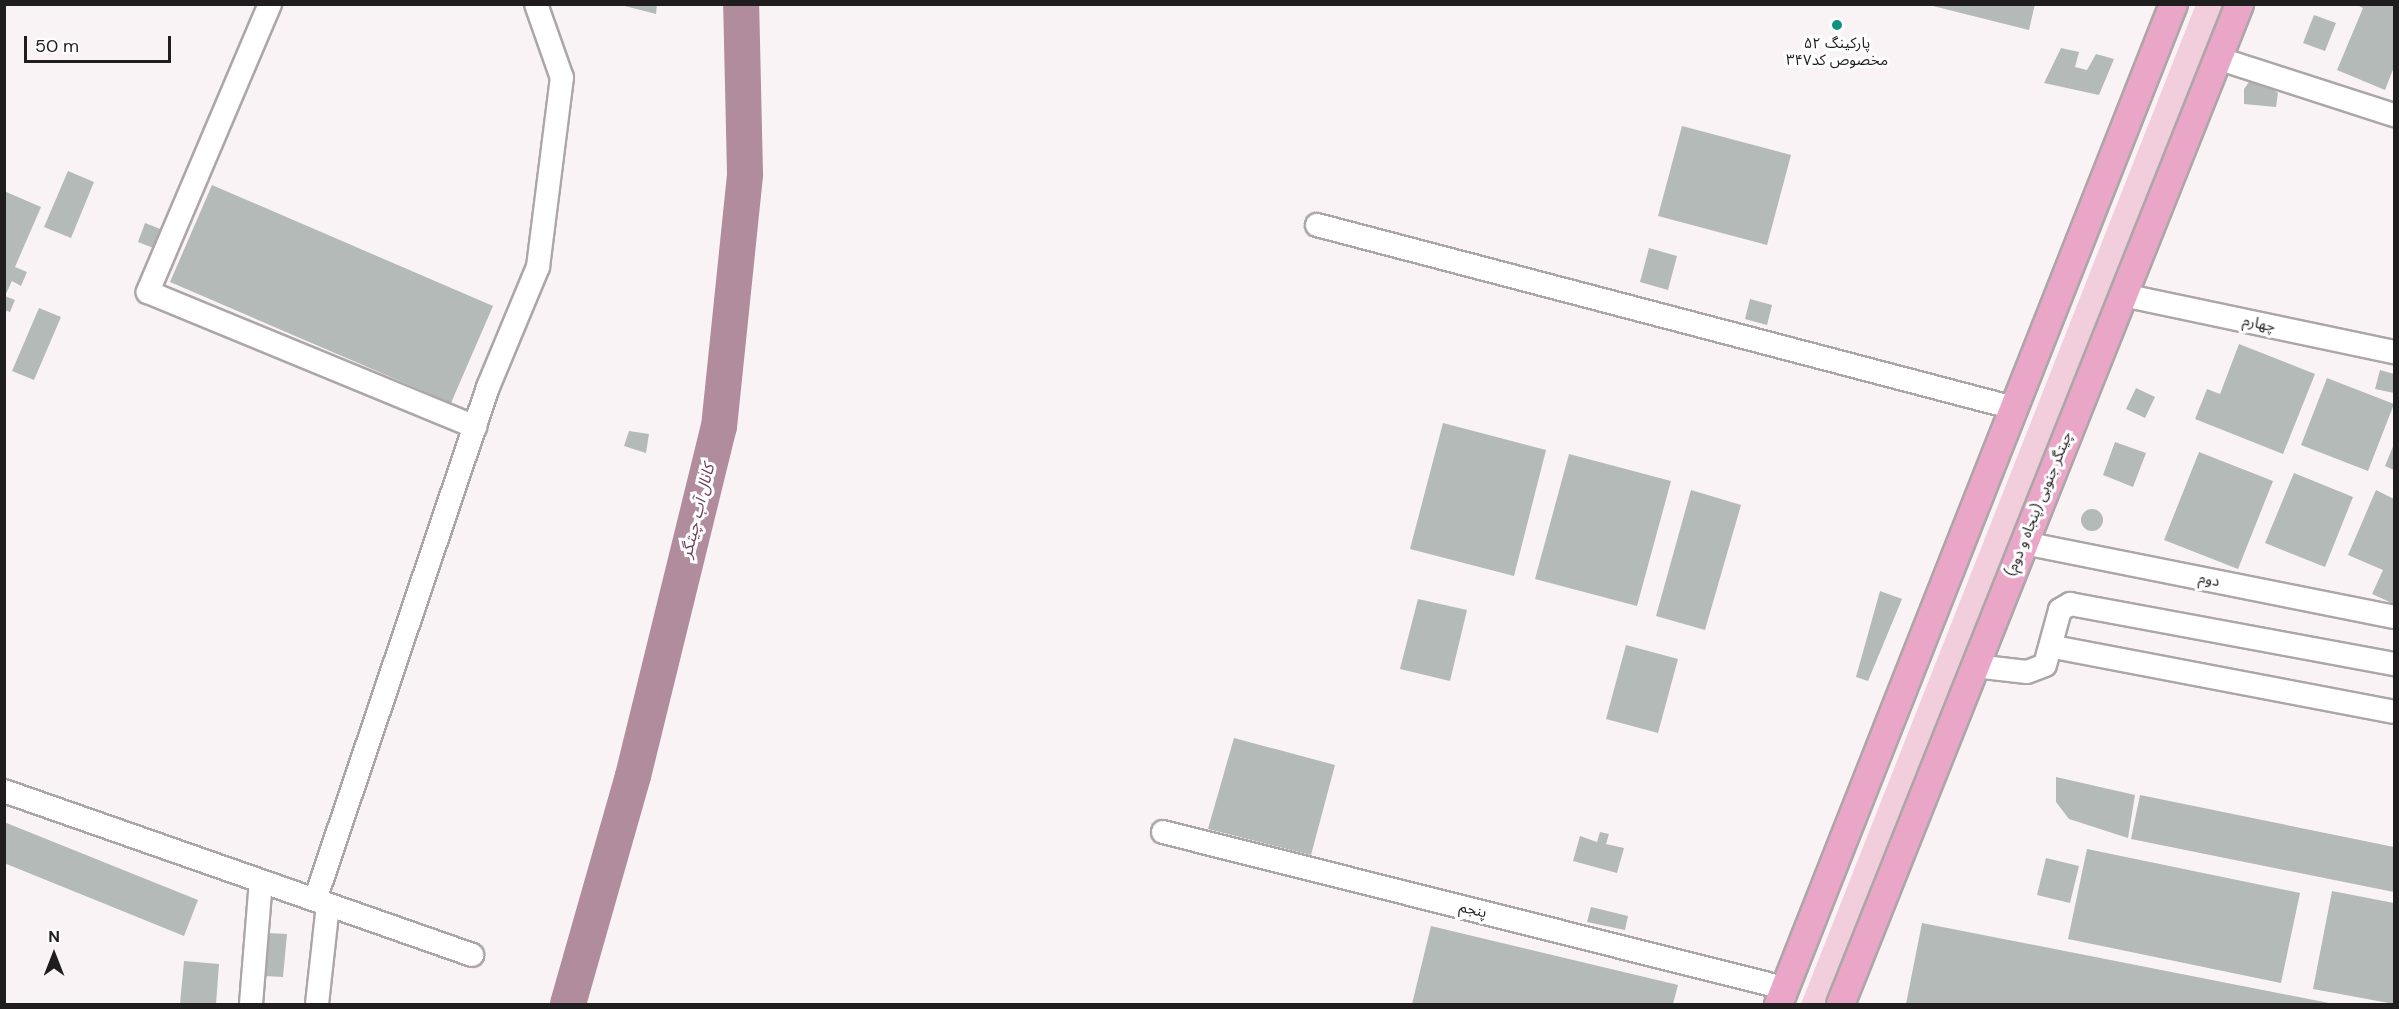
<!DOCTYPE html>
<meta charset="utf-8">
<style>
body{margin:0}
#map{position:relative;width:2399px;height:1009px;overflow:hidden;background:#faf3f6;font-family:"DM Sans","Noto Sans Arabic",sans-serif}
div>[style]{position:absolute}
[style*='--x']{left:calc(var(--x)*1px);top:calc(var(--y)*1px);width:calc(var(--w)*1px);rotate:calc(var(--a)*1deg)}
.green>*{inset:0;background:#f2cddc}
.river>*{height:36px;margin:-18px;padding:0 18px;transform-origin:18px;border-radius:18px;background:#b08c9c}
.building>*{inset:0;background:#b3bab8}
.round{border-radius:50%}
.roads{filter:drop-shadow(2px 0 #aca6a8) drop-shadow(-2px 0 #aca6a8) drop-shadow(0 2px #aca6a8) drop-shadow(0 -2px #aca6a8)}
.minor>*{height:22px;margin:-11px;padding:0 11px;transform-origin:11px;border-radius:11px;background:#fff}
.major>*{height:27px;margin:-13.5px;padding:0 13.5px;transform-origin:13.5px;border-radius:13.5px;background:#e9a6c7}
.dots>*{width:16px;height:16px;translate:-50% -50%;box-sizing:border-box;border:3px solid #fff;border-radius:50%}
span{translate:-50% -50%;white-space:nowrap;text-align:center;line-height:1.15;-webkit-text-stroke:6px #fff;paint-order:stroke}
.poi-label{font-size:15px;color:#201d1e}
.street-label{font-size:15px;color:#201d1e}
.water-label{font-size:16px;color:#703c55;font-style:italic}
.frame{position:absolute;inset:0;border:6px solid #201d1e;pointer-events:none}
.north{position:absolute;left:24px;top:925px;width:60px;height:60px;-webkit-text-stroke:4px #fff;paint-order:stroke;rotate:0deg;font-size:16px;font-weight:700;line-height:24px;text-align:center;color:#201d1e}
.north::after{content:'';display:block;margin:auto;width:21px;height:27px;background:#201d1e;clip-path:polygon(50% 0,100% 100%,50% 72%,0 100%)}
.scale{position:absolute;left:24px;top:36px;width:147px;height:27px;box-sizing:border-box;border:3px solid #201d1e;border-top:0;padding-left:8px;font-size:18px;line-height:21px;white-space:nowrap;color:#201d1e;-webkit-text-stroke:4px #fff;paint-order:stroke}
</style>
<div id="map">
<div class="green">
<i style="clip-path:polygon(2196px 4px,2223px 5px,1824px 1004px,1801px 1004px)"></i>
</div>
<div class="river">
<i style="--x:568;--y:1004;--w:237;--a:-74.1"></i>
<i style="--x:633;--y:776;--w:359;--a:-76.2"></i>
<i style="--x:719;--y:427;--w:254;--a:-84.1"></i>
<i style="--x:745;--y:174;--w:170;--a:-91.3"></i>
</div>
<div class="building">
<i style="clip-path:polygon(617px 4px,657px 4px,656px 14px)"></i>
<i style="clip-path:polygon(1925px 4px,2035px 4px,2029px 30px)"></i>
<i style="clip-path:polygon(2355px 4px,2394px 4px,2394px 67px,2385px 90px,2337px 70px,2363px 8px)"></i>
<i style="clip-path:polygon(2314px 15px,2336px 23px,2325px 51px,2303px 43px)"></i>
<i style="clip-path:polygon(2061px 48px,2079px 52px,2075px 67px,2087px 70px,2096px 54px,2114px 59px,2099px 95px,2044px 83px)"></i>
<i style="clip-path:polygon(2254px 75px,2278px 93px,2276px 107px,2244px 104px,2244px 89px)"></i>
<i style="clip-path:polygon(1682px 126px,1791px 155px,1767px 245px,1658px 216px)"></i>
<i style="clip-path:polygon(68px 171px,94px 182px,71px 238px,44px 227px)"></i>
<i style="clip-path:polygon(212px 185px,493px 306px,451px 403px,170px 282px)"></i>
<i style="clip-path:polygon(4px 191px,41px 207px,15px 267px,27px 272px,21px 286px,12px 281px,5px 296px,15px 300px,10px 312px,4px 310px)"></i>
<i style="clip-path:polygon(145px 223px,168px 232px,161px 251px,138px 242px)"></i>
<i style="clip-path:polygon(1649px 248px,1677px 256px,1668px 290px,1640px 282px)"></i>
<i style="clip-path:polygon(1750px 299px,1772px 305px,1767px 325px,1745px 319px)"></i>
<i style="clip-path:polygon(39px 308px,61px 317px,34px 380px,12px 371px)"></i>
<i style="clip-path:polygon(2239px 344px,2315px 374px,2283px 454px,2195px 419px,2207px 389px,2220px 394px)"></i>
<i style="clip-path:polygon(2380px 370px,2394px 374px,2394px 393px,2375px 389px)"></i>
<i style="clip-path:polygon(2327px 378px,2394px 404px,2368px 471px,2301px 445px)"></i>
<i style="clip-path:polygon(2136px 388px,2155px 397px,2145px 418px,2126px 409px)"></i>
<i style="clip-path:polygon(1443px 423px,1546px 450px,1514px 576px,1410px 549px)"></i>
<i style="clip-path:polygon(629px 431px,649px 434px,646px 453px,624px 446px)"></i>
<i style="clip-path:polygon(2115px 442px,2146px 453px,2133px 487px,2103px 475px)"></i>
<i style="clip-path:polygon(2394px 444px,2394px 470px,2385px 466px)"></i>
<i style="clip-path:polygon(2199px 452px,2273px 481px,2238px 569px,2164px 540px)"></i>
<i style="clip-path:polygon(1569px 454px,1671px 481px,1637px 606px,1535px 579px)"></i>
<i style="clip-path:polygon(2294px 473px,2353px 497px,2325px 567px,2265px 543px)"></i>
<i style="clip-path:polygon(1691px 490px,1741px 505px,1705px 630px,1656px 616px)"></i>
<i style="clip-path:polygon(2376px 490px,2394px 499px,2394px 604px,2372px 594px,2383px 570px,2348px 555px)"></i>
<i class="round" style="left:2081px;top:509px;width:22px;height:22px"></i>
<i style="clip-path:polygon(1880px 591px,1902px 599px,1868px 681px,1856px 677px)"></i>
<i style="clip-path:polygon(1418px 599px,1467px 610px,1450px 681px,1400px 669px)"></i>
<i style="clip-path:polygon(1626px 645px,1678px 659px,1658px 733px,1606px 719px)"></i>
<i style="clip-path:polygon(1234px 738px,1335px 765px,1311px 855px,1208px 829px)"></i>
<i style="clip-path:polygon(2056px 777px,2135px 795px,2128px 838px,2069px 819px,2056px 802px)"></i>
<i style="clip-path:polygon(2140px 795px,2394px 847px,2394px 892px,2131px 839px)"></i>
<i style="clip-path:polygon(4px 822px,198px 900px,184px 936px,4px 863px)"></i>
<i style="clip-path:polygon(1600px 832px,1609px 834px,1606px 844px,1624px 848px,1617px 873px,1573px 861px,1580px 836px,1597px 842px)"></i>
<i style="clip-path:polygon(2087px 849px,2300px 893px,2281px 983px,2068px 939px)"></i>
<i style="clip-path:polygon(2046px 858px,2079px 866px,2070px 903px,2037px 895px)"></i>
<i style="clip-path:polygon(2332px 891px,2394px 903px,2394px 1004px,2313px 989px)"></i>
<i style="clip-path:polygon(1591px 907px,1628px 916px,1625px 930px,1587px 922px)"></i>
<i style="clip-path:polygon(1922px 923px,2329px 1003px,2329px 1004px,1906px 1004px)"></i>
<i style="clip-path:polygon(1431px 926px,1678px 985px,1673px 1004px,1412px 1004px)"></i>
<i style="clip-path:polygon(268px 933px,287px 934px,283px 977px,264px 976px)"></i>
<i style="clip-path:polygon(184px 961px,219px 964px,216px 1004px,180px 1004px)"></i>
</div>
<div class="roads">
<div class="minor">
<i style="--x:270;--y:4;--w:313;--a:113"></i>
<i style="--x:148;--y:292;--w:354;--a:22.4"></i>
<i style="--x:2217;--y:58;--w:186;--a:17.9"></i>
<i style="--x:1317;--y:225;--w:721;--a:14.71"></i>
<i style="--x:2123;--y:295;--w:277;--a:11.9"></i>
<i style="--x:2024;--y:543;--w:377;--a:11.3"></i>
<i style="--x:2054;--y:647;--w:346;--a:10.8"></i>
<i style="--x:1975;--y:666;--w:52;--a:6.6"></i>
<i style="--x:2027;--y:672;--w:19;--a:-21"></i>
<i style="--x:2045;--y:665;--w:57;--a:-74.7"></i>
<i style="--x:2060;--y:610;--w:12;--a:-31"></i>
<i style="--x:2070;--y:604;--w:330;--a:10.5"></i>
<i style="--x:4;--y:791;--w:496;--a:19.3"></i>
<i style="--x:1163;--y:832;--w:640;--a:14.1"></i>
<i style="--x:315;--y:900;--w:541;--a:-71.36"></i>
<i style="--x:488;--y:387;--w:130;--a:-67.4"></i>
<i style="--x:538;--y:267;--w:191;--a:-82.8"></i>
<i style="--x:562;--y:78;--w:78;--a:-109.4"></i>
<i style="--x:251;--y:1004;--w:123;--a:-85.4"></i>
<i style="--x:317;--y:1004;--w:100;--a:-83.7"></i>
</div>
<div class="major">
<i style="--x:1778;--y:1004;--w:1075;--a:-68.45"></i>
<i style="--x:1840;--y:1004;--w:1077;--a:-68.25"></i>
</div>
</div>
<div class="dots">
<i style="left:1837px;top:25px;background:#0d937d"></i>
</div>
<div class="poi-label">
<span style="left:1837px;top:52px">پارکینگ ۵۲<br>مخصوص کد۳۴۷</span>
</div>
<div class="street-label">
<span style="left:2259px;top:324px;rotate:12deg">چهارم</span>
<span style="left:2039px;top:504px;rotate:-68deg">چیتگر جنوبی (پنجاه و دوم)</span>
<span style="left:2209px;top:580px;rotate:11deg">دوم</span>
<span style="left:1473px;top:910px;rotate:14deg">پنجم</span>
</div>
<div class="water-label">
<span style="left:698px;top:511px;rotate:-76deg">کانال آب چیتگر</span>
</div>
<div class="frame"></div>
<div class="north">N</div>
<div class="scale">50 m</div>
</div>
